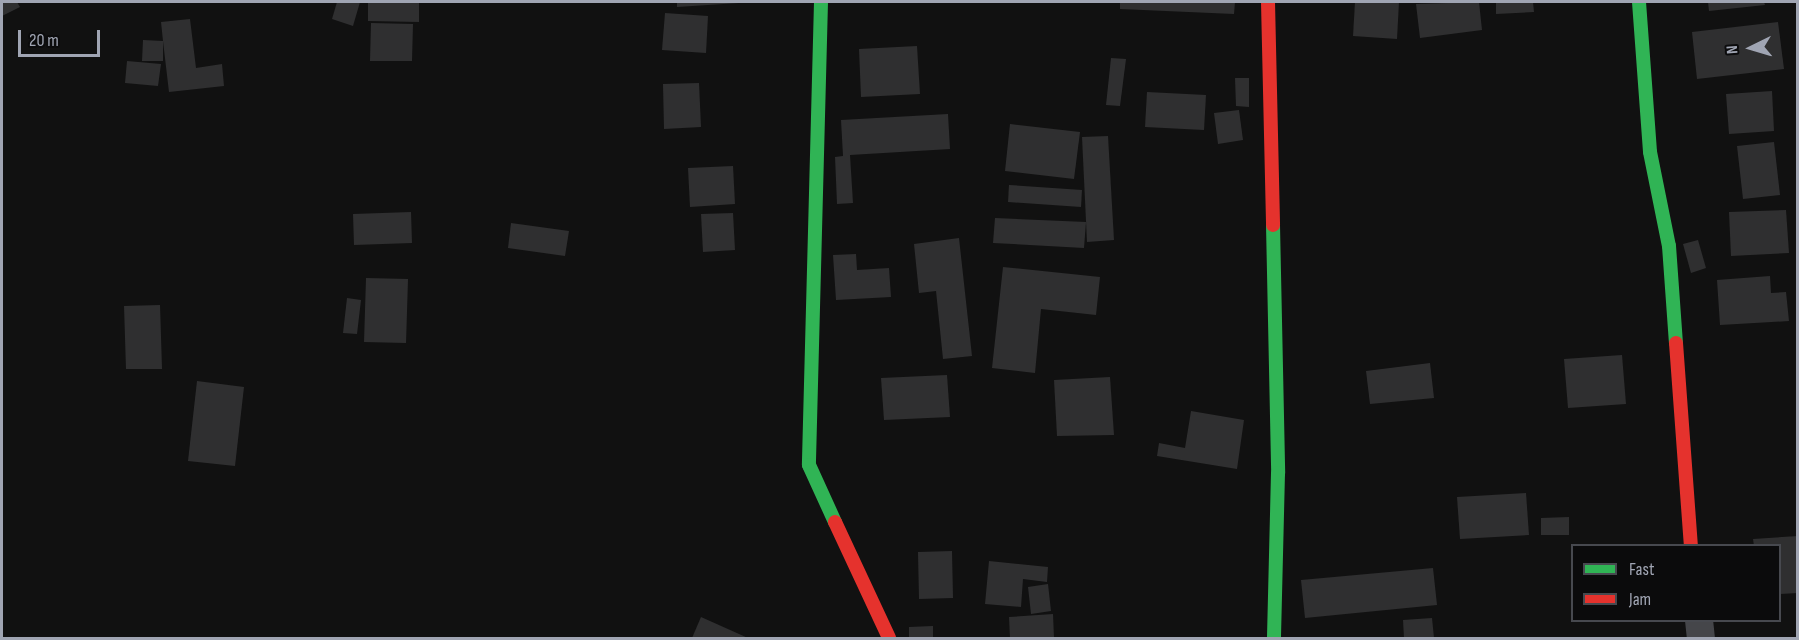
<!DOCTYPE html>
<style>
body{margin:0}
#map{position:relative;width:1799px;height:640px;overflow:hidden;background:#111;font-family:"Sofia Sans Condensed",sans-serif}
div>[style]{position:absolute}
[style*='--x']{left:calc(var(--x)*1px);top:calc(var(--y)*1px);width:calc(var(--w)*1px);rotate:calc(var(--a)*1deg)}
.building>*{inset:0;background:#2f2f30}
.street>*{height:28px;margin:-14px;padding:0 14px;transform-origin:14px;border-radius:14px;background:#45464a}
.fast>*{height:14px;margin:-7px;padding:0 7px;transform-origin:7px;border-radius:7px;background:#30b455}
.jam>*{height:14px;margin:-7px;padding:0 7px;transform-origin:7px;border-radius:7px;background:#e5322d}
span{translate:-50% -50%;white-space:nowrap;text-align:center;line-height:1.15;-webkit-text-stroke:5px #0b0b0c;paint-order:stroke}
.frame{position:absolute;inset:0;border:3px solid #a0a5b3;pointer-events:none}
.legend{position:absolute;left:1571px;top:544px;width:210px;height:78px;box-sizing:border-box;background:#0b0b0c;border:2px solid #47494f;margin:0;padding:8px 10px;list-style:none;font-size:18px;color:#a0a5b3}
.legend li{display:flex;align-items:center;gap:12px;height:30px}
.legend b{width:30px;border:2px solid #47494f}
.north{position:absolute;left:1721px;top:18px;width:60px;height:60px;-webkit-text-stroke:4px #0b0b0c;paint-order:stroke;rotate:265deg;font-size:16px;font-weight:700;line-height:24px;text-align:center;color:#a0a5b3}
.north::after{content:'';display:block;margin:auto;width:21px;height:27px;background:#a0a5b3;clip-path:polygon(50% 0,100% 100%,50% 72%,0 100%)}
.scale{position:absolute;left:18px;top:30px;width:82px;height:27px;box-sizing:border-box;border:3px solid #a0a5b3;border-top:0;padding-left:8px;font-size:18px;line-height:21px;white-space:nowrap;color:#a0a5b3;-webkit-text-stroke:4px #0b0b0c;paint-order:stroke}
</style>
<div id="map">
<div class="building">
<i style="clip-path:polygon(2px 2px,17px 2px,20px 7px,2px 16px)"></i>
<i style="clip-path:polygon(337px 2px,360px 2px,353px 26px,332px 19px)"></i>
<i style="clip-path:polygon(368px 2px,419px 2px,419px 22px,368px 21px)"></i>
<i style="clip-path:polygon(677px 2px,739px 2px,739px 3px,677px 7px)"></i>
<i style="clip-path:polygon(1120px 2px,1235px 2px,1234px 14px,1120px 9px)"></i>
<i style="clip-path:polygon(1355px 2px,1399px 2px,1397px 39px,1353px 36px)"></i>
<i style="clip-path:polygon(1479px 2px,1482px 30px,1420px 38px,1416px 4px)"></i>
<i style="clip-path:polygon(1496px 2px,1533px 2px,1534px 12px,1496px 14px)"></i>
<i style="clip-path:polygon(1708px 2px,1764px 2px,1765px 5px,1709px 11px)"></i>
<i style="clip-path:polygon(665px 13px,708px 16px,706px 53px,662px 50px)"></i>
<i style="clip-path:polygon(190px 19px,196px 68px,222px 64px,224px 86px,169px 92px,163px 41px,163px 61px,142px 61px,143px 40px,163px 41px,161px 22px)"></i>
<i style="clip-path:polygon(1778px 22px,1784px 69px,1697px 79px,1692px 32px)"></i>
<i style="clip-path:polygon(371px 23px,413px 24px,412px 61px,370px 61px)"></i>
<i style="clip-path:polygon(917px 46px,920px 94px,861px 97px,859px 49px)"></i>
<i style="clip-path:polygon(1111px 58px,1126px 59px,1120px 106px,1106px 105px)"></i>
<i style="clip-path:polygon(127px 61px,161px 64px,158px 86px,125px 83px)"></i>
<i style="clip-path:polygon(1235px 78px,1249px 78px,1249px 107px,1236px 106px)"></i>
<i style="clip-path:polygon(699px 83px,701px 127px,664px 129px,663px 84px)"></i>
<i style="clip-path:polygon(1772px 91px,1774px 131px,1729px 134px,1726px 94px)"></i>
<i style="clip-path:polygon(1147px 92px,1206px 95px,1204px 130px,1145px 127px)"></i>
<i style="clip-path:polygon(1239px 110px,1243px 140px,1218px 144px,1214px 113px)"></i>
<i style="clip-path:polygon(948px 114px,950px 149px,850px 155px,853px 203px,837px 204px,835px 157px,843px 156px,841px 120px)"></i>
<i style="clip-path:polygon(1010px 124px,1080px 132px,1074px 179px,1005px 171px)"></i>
<i style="clip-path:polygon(1108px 136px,1114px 240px,1087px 242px,1082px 137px)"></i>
<i style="clip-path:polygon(1774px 142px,1780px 195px,1743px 199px,1737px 146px)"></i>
<i style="clip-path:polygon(733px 166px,735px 204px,690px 207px,688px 168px)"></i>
<i style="clip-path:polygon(1009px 185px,1082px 190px,1081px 207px,1008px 202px)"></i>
<i style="clip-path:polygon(1786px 210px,1789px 253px,1731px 256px,1729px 212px)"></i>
<i style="clip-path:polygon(411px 212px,412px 243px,354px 245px,353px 214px)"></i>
<i style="clip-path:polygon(733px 213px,735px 250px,703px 252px,701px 214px)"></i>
<i style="clip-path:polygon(995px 218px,1086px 222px,1084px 248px,993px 243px)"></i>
<i style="clip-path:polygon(511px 223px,569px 231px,565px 256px,508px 248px)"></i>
<i style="clip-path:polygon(959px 238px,972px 356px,943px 359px,936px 291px,919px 293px,914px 244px)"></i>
<i style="clip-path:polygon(1698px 240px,1706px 268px,1691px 273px,1683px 244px)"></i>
<i style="clip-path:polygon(856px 254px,857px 270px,889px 268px,891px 297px,836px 300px,833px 255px)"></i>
<i style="clip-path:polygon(1003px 267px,1100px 277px,1096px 315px,1041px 309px,1035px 373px,992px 368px)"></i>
<i style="clip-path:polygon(1770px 276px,1771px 293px,1786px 292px,1789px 321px,1720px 325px,1717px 280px)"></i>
<i style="clip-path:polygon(366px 278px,408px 279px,406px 343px,364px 342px)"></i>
<i style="clip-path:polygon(347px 298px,361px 300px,357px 334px,343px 333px)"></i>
<i style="clip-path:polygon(160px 305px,162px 369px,126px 369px,124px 306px)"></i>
<i style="clip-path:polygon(1622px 355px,1626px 404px,1568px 408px,1564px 359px)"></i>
<i style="clip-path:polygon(1430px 363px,1434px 398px,1370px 404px,1366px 371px)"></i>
<i style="clip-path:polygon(947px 375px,950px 417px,884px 420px,881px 378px)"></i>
<i style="clip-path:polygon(1110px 377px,1114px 435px,1057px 436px,1054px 380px)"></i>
<i style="clip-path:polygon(197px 381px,244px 387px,235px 466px,188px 461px)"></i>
<i style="clip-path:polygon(1191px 411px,1244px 420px,1237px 469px,1157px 456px,1159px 443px,1185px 448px)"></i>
<i style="clip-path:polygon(1526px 493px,1529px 535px,1460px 539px,1457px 497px)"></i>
<i style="clip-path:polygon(1569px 517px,1569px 535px,1541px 535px,1541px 518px)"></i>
<i style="clip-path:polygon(1798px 536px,1798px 593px,1780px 594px,1780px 546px,1754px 546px,1753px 539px)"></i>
<i style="clip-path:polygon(952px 551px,953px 598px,919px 599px,918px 552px)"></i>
<i style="clip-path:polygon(989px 561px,1048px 567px,1047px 582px,1023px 579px,1021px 607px,985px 604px)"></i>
<i style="clip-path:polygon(1433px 568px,1437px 605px,1305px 618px,1301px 580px)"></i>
<i style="clip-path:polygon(1048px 584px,1051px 611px,1031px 614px,1028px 587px)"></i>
<i style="clip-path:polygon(1053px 614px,1054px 638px,1010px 638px,1009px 617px)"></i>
<i style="clip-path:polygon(701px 617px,748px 638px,692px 638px)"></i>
<i style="clip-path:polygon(1432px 618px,1434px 638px,1404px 638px,1403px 620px)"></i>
<i style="clip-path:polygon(933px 626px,933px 638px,909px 638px,909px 627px)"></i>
</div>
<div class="street">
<i style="--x:1699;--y:620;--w:18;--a:84"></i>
</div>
<div class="fast">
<i style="--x:821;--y:2;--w:463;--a:91.5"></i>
<i style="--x:809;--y:465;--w:63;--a:65.5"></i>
<i style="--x:1639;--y:2;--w:150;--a:85.8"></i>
<i style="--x:1650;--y:152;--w:96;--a:78.6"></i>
<i style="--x:1669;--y:246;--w:97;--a:85.9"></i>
<i style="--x:1273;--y:225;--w:248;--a:88.8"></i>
<i style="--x:1278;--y:473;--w:165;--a:91.4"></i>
</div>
<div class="jam">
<i style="--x:1268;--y:2;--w:223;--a:88.7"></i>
<i style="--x:1676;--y:343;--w:204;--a:85.8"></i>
<i style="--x:835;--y:522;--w:128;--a:65"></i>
</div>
<div class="frame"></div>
<ul class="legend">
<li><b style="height:8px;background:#30b455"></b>Fast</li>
<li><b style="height:8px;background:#e5322d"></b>Jam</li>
</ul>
<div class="north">N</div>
<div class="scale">20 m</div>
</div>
